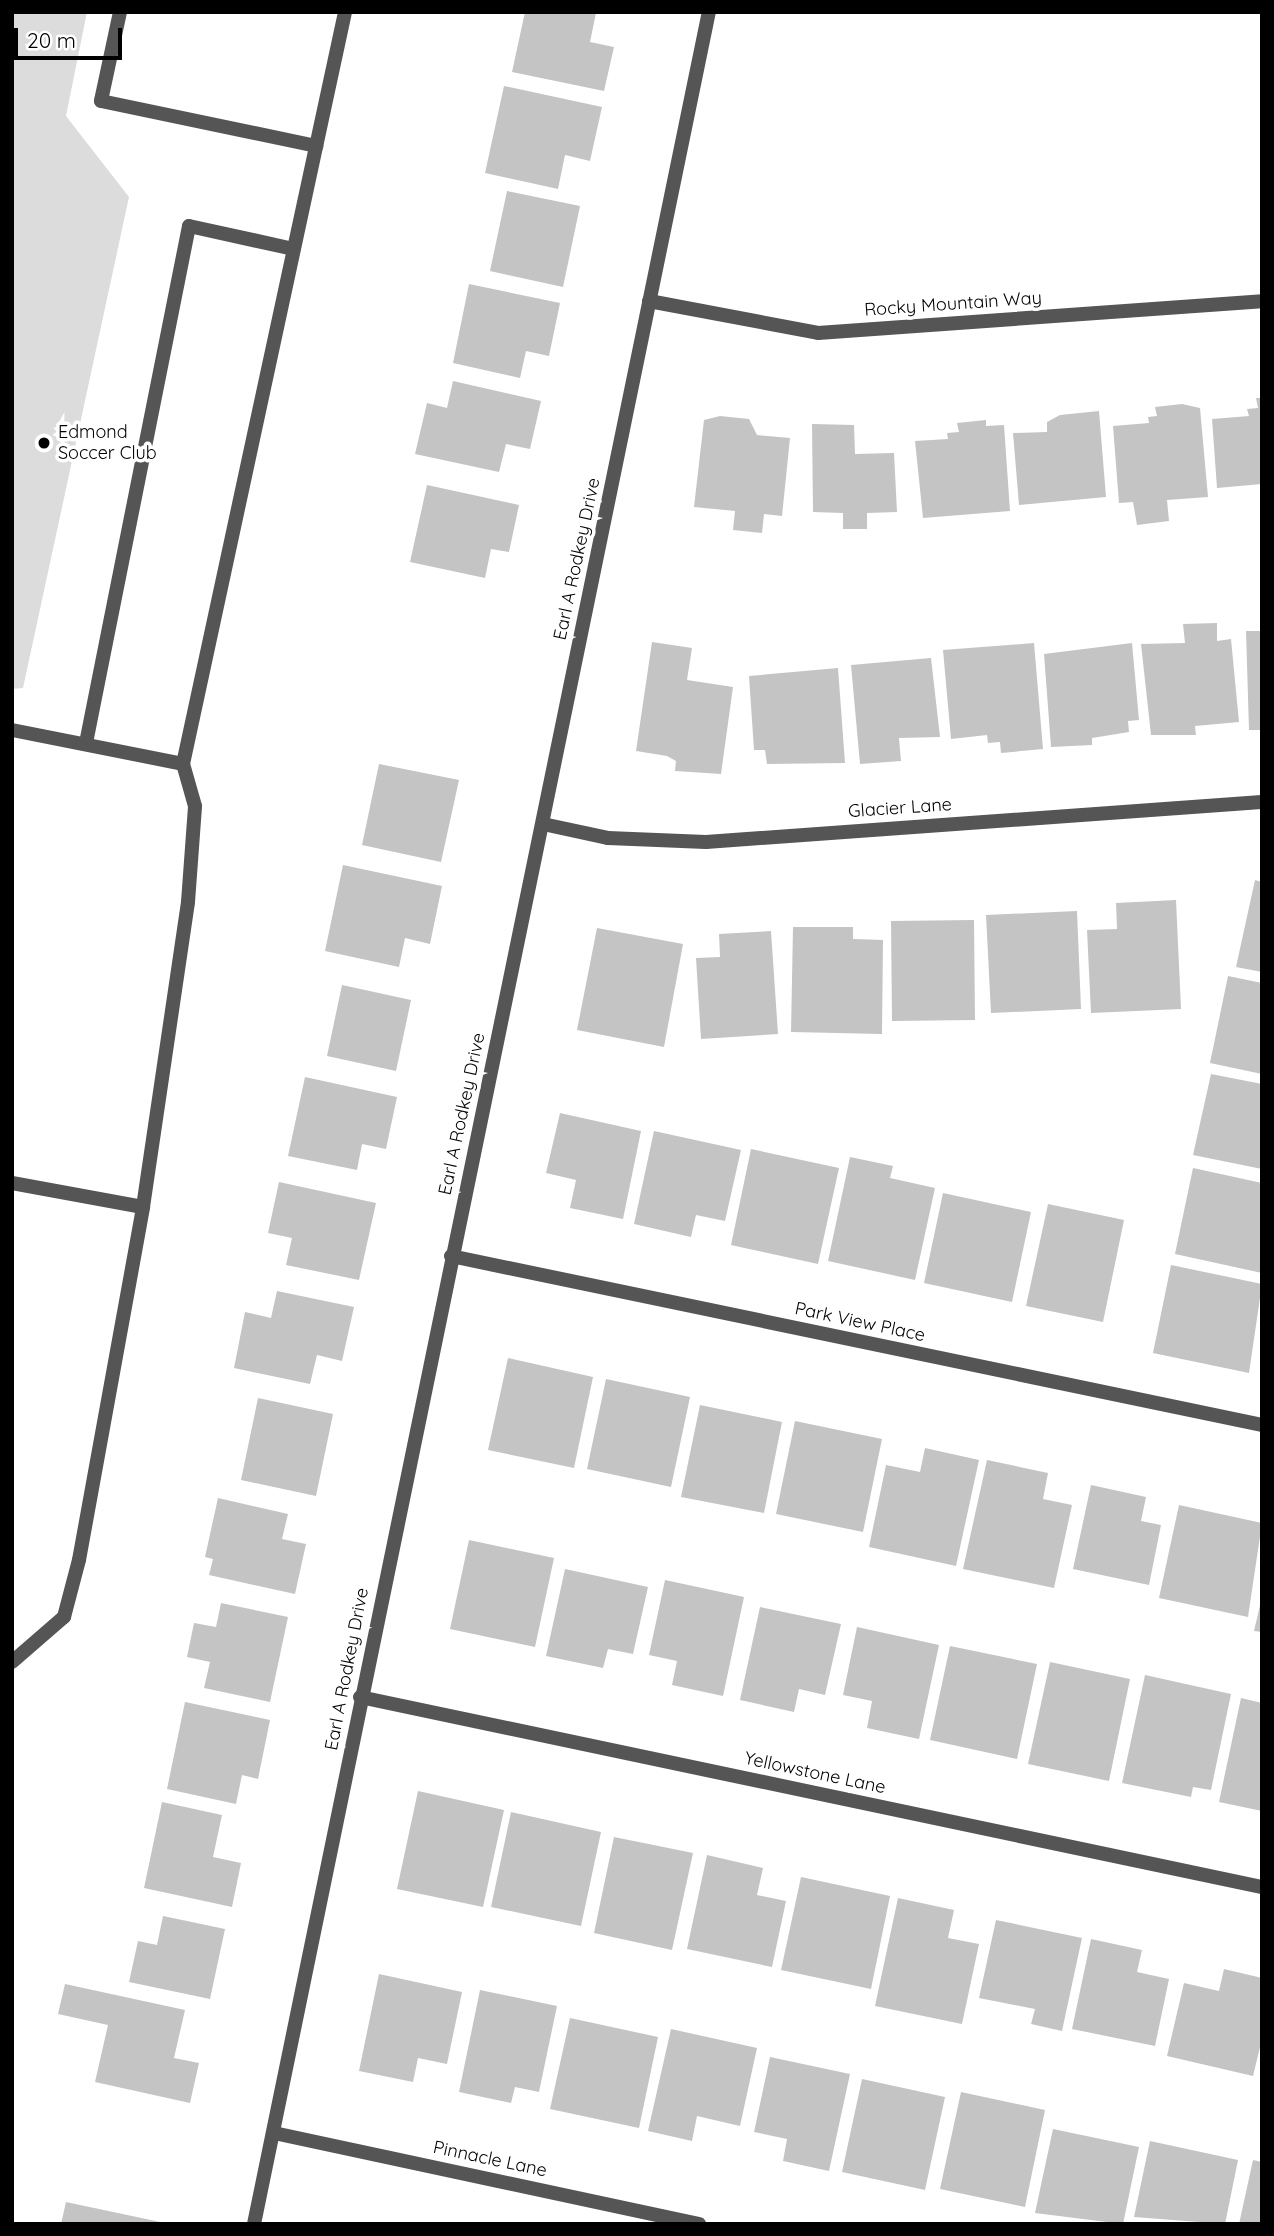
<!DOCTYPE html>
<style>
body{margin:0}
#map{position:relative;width:1274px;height:2236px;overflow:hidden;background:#fff;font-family:Quicksand,sans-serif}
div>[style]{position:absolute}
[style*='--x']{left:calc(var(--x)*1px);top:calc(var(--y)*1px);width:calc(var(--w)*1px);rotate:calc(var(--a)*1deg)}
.green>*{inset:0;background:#dcdcdc}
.building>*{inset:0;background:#c4c4c4}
.lane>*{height:14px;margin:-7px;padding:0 7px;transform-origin:7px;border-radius:7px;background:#555}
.street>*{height:14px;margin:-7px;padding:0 7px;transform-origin:7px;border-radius:7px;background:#555}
.dots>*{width:19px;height:19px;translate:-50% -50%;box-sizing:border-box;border:4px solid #fff;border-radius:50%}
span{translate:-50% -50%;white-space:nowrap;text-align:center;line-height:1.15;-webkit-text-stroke:7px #fff;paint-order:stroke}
.street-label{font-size:18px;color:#000}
.poi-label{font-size:18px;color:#000}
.left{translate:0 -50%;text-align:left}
.frame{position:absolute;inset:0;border:14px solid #000;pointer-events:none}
.scale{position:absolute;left:14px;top:28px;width:108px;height:32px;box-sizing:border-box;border:4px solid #000;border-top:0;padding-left:9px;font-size:21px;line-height:24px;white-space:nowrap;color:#000;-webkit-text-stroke:5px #fff;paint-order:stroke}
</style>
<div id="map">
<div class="green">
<i style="clip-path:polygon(12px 12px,87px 12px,66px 116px,129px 197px,23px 688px,12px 689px)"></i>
</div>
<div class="building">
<i style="clip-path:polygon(525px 12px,596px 13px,590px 42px,614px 47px,604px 91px,512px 72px)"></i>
<i style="clip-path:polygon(504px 86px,602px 107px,590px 161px,565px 155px,558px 189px,485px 173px)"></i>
<i style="clip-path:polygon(507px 191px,580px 206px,563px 287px,490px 271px)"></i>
<i style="clip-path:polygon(469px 284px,560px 303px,549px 356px,526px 351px,520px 378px,453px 363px)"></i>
<i style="clip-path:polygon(453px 381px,541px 401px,530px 449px,506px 444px,499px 472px,415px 454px,427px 403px,447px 408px)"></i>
<i style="clip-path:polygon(1256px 398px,1262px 398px,1262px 484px,1217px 488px,1212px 419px,1249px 416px,1247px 409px,1258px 408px)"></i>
<i style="clip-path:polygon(1182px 404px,1200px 408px,1208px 497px,1167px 500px,1169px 521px,1137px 525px,1133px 502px,1119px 503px,1113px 426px,1149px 423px,1148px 417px,1157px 416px,1155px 407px)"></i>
<i style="clip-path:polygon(1099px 411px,1106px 497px,1019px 505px,1013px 433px,1047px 432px,1047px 422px,1060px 415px)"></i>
<i style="clip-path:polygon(720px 416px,749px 419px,757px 435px,790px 438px,782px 516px,764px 514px,762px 533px,733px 530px,735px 511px,694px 507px,704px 420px)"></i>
<i style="clip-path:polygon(986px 420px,986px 426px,1004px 425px,1010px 511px,923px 518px,915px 441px,948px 439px,947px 433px,959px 432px,957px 423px)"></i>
<i style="clip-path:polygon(812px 424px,854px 425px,855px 454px,894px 453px,897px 512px,867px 513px,867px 529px,843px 529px,843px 513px,813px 512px)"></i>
<i style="clip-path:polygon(427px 485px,519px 505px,509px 552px,491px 549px,485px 578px,410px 562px)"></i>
<i style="clip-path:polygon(1217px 623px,1217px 641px,1231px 639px,1239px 722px,1195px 726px,1196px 735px,1151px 735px,1141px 644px,1185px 643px,1183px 624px)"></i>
<i style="clip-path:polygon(1246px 631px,1262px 631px,1262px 730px,1249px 730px)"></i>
<i style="clip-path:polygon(652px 642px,692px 648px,687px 680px,733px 687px,721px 774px,675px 771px,676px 761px,667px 756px,636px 751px)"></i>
<i style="clip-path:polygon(1034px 643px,1043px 749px,1001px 753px,1000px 742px,988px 743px,987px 735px,951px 739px,943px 650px)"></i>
<i style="clip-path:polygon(1132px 643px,1139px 720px,1128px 721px,1129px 732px,1092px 738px,1092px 745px,1051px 747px,1044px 654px)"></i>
<i style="clip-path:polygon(931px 658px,940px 737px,899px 738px,901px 761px,860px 764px,851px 665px)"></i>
<i style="clip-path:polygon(838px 668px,845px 763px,767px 764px,765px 750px,754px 750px,749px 676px)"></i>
<i style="clip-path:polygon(379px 764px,459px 780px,441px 862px,362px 845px)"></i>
<i style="clip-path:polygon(343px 865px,442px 886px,430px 944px,405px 938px,399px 967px,325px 951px)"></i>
<i style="clip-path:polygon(1255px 880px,1262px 882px,1262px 972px,1236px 967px)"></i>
<i style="clip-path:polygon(1176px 900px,1181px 1009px,1091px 1013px,1087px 930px,1117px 929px,1116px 903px)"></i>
<i style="clip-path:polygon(1077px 911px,1081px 1009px,991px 1013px,986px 915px)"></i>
<i style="clip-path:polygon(974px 920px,975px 1020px,892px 1021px,891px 921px)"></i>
<i style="clip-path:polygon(793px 927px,853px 927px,853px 939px,883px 940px,882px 1034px,791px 1032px)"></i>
<i style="clip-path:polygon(597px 928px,683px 944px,664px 1047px,577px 1030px)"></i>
<i style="clip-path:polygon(771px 931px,778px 1034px,701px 1039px,696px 958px,720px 957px,719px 934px)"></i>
<i style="clip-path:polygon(1228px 976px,1262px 983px,1262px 1074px,1210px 1063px)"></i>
<i style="clip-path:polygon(342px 985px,411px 1000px,396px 1071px,327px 1056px)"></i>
<i style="clip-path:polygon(1211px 1074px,1262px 1084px,1262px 1169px,1193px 1155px)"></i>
<i style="clip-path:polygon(305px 1077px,397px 1097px,386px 1149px,362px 1144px,357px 1170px,288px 1156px)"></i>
<i style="clip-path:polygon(560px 1113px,641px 1131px,623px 1219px,570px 1208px,576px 1180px,546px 1173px)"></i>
<i style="clip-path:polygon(654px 1131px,741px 1150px,725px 1221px,696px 1215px,691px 1237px,634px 1224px)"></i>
<i style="clip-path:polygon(751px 1149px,839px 1168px,818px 1264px,731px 1245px)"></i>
<i style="clip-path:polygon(850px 1157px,893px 1166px,890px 1178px,935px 1188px,915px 1280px,828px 1261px)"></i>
<i style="clip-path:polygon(1193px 1168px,1262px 1183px,1262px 1273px,1175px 1254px)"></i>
<i style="clip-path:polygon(279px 1182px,376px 1203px,359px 1280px,286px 1265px,292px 1238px,268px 1233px)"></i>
<i style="clip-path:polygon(943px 1193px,1031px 1212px,1012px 1302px,924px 1283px)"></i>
<i style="clip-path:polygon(1048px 1204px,1124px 1220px,1103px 1322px,1026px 1306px)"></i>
<i style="clip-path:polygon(1171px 1265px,1262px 1284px,1249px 1373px,1153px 1353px)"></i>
<i style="clip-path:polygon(277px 1291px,354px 1307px,342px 1361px,317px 1355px,310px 1384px,234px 1368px,245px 1312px,271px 1318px)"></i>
<i style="clip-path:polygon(508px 1358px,593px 1377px,574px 1468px,488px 1450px)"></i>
<i style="clip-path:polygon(606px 1379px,690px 1397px,671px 1487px,587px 1469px)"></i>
<i style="clip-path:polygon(258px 1398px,333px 1414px,316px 1496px,241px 1480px)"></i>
<i style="clip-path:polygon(700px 1405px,782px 1422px,764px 1513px,681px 1497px)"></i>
<i style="clip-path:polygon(795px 1421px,882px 1439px,863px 1532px,776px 1514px)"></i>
<i style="clip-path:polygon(925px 1448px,979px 1460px,956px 1566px,869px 1547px,886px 1465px,920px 1472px)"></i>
<i style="clip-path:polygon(987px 1460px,1048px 1473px,1043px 1499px,1072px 1505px,1054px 1588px,963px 1569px)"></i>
<i style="clip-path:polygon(1091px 1485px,1146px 1497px,1141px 1521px,1161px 1525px,1149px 1585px,1073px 1569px)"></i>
<i style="clip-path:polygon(218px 1498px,288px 1514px,282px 1539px,306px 1544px,295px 1594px,209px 1575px,213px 1559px,205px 1557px)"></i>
<i style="clip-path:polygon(1179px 1505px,1262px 1523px,1248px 1617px,1159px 1598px)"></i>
<i style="clip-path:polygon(469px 1540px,554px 1558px,535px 1647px,450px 1629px)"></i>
<i style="clip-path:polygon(565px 1569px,648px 1587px,633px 1654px,608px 1649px,603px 1668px,546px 1656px)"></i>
<i style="clip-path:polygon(665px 1580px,744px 1597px,723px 1696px,672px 1685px,677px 1661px,649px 1655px)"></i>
<i style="clip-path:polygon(1261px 1601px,1262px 1601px,1262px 1632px,1254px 1631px)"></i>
<i style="clip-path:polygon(221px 1603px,288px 1617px,270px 1702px,204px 1688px,210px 1662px,187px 1657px,194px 1623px,216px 1627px)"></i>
<i style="clip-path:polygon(760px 1607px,841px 1624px,825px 1695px,799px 1689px,794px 1712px,740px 1700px)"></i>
<i style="clip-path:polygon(857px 1627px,939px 1645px,919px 1739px,867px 1728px,872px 1701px,843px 1695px)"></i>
<i style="clip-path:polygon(950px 1646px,1037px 1664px,1017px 1759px,930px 1740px)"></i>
<i style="clip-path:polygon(1050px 1662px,1130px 1679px,1109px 1781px,1028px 1764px)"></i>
<i style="clip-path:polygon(1145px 1675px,1231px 1694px,1211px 1790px,1193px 1787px,1191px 1797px,1122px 1783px)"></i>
<i style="clip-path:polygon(1241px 1698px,1262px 1703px,1262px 1811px,1219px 1802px)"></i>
<i style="clip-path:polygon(185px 1702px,270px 1720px,258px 1779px,242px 1775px,236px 1804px,167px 1789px)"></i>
<i style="clip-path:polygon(418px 1791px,504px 1810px,483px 1907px,397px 1889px)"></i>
<i style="clip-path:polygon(162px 1802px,222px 1815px,213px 1857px,241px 1863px,232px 1907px,144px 1888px)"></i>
<i style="clip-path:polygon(511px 1812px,601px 1832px,581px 1926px,491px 1907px)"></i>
<i style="clip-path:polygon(614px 1837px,693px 1853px,672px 1950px,594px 1933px)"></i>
<i style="clip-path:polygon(707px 1855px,763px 1868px,757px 1895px,786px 1901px,772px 1967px,687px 1949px)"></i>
<i style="clip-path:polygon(801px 1877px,890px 1896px,871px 1989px,781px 1970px)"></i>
<i style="clip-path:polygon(898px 1898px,954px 1910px,948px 1938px,979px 1944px,962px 2024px,875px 2006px)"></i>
<i style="clip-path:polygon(163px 1916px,225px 1929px,210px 1999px,129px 1982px,138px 1941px,157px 1945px)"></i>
<i style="clip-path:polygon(996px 1920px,1082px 1938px,1062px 2031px,1031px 2024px,1035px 2009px,979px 1998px)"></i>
<i style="clip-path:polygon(1091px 1939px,1142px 1950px,1137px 1972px,1169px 1979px,1155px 2046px,1072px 2029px)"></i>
<i style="clip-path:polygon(1224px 1969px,1262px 1978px,1262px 2039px,1253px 2076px,1167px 2056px,1184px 1983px,1219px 1991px)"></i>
<i style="clip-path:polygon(379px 1974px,462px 1992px,447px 2064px,418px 2058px,413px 2082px,359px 2071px)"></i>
<i style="clip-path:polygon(65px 1984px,185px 2010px,174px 2058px,199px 2063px,190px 2103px,95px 2082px,108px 2025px,58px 2014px)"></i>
<i style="clip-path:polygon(480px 1990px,557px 2006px,539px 2092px,515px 2087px,511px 2103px,459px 2092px)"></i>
<i style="clip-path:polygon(570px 2018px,658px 2037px,639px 2128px,550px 2109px)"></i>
<i style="clip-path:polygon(671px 2029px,757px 2048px,740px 2126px,697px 2116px,692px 2141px,648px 2131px)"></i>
<i style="clip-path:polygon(770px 2057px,850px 2074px,829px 2171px,783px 2161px,787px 2139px,754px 2132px)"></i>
<i style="clip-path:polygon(862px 2079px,945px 2097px,925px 2190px,842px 2172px)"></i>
<i style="clip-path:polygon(961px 2092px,1045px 2110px,1025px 2207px,940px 2189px)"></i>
<i style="clip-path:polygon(1053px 2129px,1139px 2147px,1123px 2224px,1035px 2213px)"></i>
<i style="clip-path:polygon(1150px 2141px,1238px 2160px,1225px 2224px,1134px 2217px)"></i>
<i style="clip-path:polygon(1253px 2160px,1262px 2162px,1262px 2224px,1239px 2224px)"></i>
<i style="clip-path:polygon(66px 2202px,165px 2223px,165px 2224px,61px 2224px)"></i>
</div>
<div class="lane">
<i style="--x:120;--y:12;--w:91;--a:102.1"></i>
<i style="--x:101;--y:101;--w:220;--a:11.8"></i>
<i style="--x:12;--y:730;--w:174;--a:11.2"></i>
<i style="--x:86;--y:743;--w:527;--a:-78.73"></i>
<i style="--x:189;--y:226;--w:107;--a:12.4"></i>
<i style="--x:12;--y:1183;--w:133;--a:10.4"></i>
<i style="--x:12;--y:1662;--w:69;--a:-40.9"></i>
<i style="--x:64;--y:1617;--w:59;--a:-75.3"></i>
<i style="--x:79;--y:1560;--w:359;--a:-79.7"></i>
<i style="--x:143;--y:1207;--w:308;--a:-81.6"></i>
<i style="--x:188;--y:902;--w:96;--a:-85.8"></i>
<i style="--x:195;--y:806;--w:44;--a:-105.9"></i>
<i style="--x:183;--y:764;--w:769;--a:-77.84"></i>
</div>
<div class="street">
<i style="--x:649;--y:301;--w:172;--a:10.7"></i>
<i style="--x:818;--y:333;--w:445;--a:-4.1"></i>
<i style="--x:543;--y:824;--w:66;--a:12.2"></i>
<i style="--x:608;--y:838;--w:98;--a:2.3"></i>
<i style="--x:706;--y:842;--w:557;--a:-4.11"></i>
<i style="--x:451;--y:1256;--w:828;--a:11.77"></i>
<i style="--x:360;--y:1697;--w:922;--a:11.9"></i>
<i style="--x:274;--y:2133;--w:435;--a:12.1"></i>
<i style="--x:254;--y:2224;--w:2258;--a:-78.38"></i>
</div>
<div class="dots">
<i style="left:44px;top:443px;background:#000"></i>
</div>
<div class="street-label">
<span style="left:953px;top:304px;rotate:-4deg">Rocky Mountain Way</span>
<span style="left:577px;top:559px;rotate:-78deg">Earl A Rodkey Drive</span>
<span style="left:900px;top:808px;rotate:-4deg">Glacier Lane</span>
<span style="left:462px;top:1114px;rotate:-78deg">Earl A Rodkey Drive</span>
<span style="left:860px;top:1322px;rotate:12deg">Park View Place</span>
<span style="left:347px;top:1669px;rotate:-79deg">Earl A Rodkey Drive</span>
<span style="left:815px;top:1773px;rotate:12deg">Yellowstone Lane</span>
<span style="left:490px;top:2159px;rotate:12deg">Pinnacle Lane</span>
</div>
<div class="poi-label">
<span class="left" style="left:58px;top:443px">Edmond<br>Soccer Club</span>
</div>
<div class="frame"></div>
<div class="scale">20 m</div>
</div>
